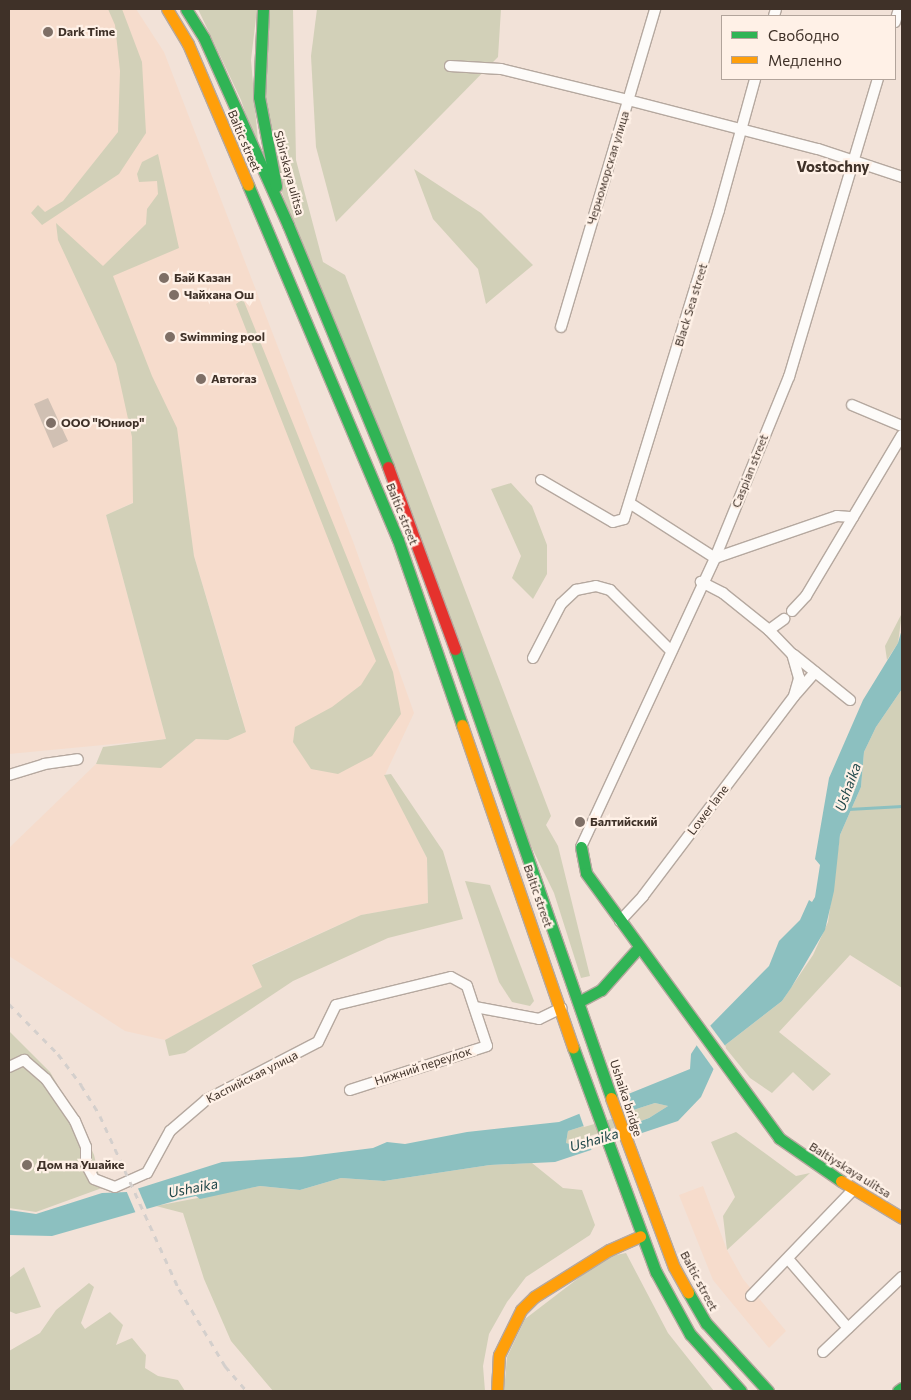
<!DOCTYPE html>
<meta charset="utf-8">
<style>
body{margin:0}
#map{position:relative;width:911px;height:1400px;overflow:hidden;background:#f2e2d8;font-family:Commissioner,sans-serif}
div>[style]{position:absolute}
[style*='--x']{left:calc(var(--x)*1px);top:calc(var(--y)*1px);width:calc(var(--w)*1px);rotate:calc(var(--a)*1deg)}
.built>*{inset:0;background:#f6dccc}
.green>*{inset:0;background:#d2d0b8}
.water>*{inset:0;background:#8cc0c0}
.pier>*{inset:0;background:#f2e2d8}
.stream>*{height:3px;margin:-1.5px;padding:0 1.5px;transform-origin:1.5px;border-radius:1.5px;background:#8cc0c0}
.building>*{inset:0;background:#d0c0b3}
.roads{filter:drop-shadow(1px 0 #b5a89f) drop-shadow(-1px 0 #b5a89f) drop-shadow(0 1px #b5a89f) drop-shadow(0 -1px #b5a89f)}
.street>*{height:10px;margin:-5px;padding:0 5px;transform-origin:5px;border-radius:5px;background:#fdfbf9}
.fast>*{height:11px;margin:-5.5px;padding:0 5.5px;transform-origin:5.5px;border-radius:5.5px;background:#30b455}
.slow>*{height:11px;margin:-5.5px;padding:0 5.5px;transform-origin:5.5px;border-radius:5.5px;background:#ff9f0a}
.jam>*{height:11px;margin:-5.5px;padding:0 5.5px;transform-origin:5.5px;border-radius:5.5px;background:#e5322d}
.rail>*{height:3px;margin-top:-1.5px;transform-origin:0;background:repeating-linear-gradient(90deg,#d4cfcc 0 6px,transparent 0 12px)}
.dots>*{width:14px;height:14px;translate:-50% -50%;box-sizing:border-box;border:2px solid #fff1e7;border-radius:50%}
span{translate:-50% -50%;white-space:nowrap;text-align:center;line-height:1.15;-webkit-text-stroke:4.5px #fff1e7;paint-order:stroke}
.poi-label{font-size:12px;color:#3f3128;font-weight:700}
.left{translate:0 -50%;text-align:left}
.street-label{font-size:12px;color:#3f3128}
.water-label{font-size:14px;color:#22494b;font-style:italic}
.quarter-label{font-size:15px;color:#3f3128;font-weight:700}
.frame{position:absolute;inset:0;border:10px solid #3f3128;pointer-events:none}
.legend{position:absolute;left:721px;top:15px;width:175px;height:65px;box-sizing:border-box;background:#fff1e7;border:1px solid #b2a49b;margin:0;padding:6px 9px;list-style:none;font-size:15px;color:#3f3128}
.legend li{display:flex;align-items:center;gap:10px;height:25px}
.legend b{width:25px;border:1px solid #b2a49b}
</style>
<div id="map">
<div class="built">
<i style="clip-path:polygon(9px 9px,136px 9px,164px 52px,354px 544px,414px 713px,385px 775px,427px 858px,428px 903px,361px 915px,252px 964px,263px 987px,165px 1040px,125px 1031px,9px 956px,9px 848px,96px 764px,161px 767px,196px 739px,228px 740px,241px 713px,194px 556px,182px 480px,106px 515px,166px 739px,9px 754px)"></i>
<i style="clip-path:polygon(703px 1186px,727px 1250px,743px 1279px,786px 1331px,769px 1348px,713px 1280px,679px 1195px)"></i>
</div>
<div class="green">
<i style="clip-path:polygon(108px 9px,122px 9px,142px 62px,146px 133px,119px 174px,42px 225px,31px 213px,38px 205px,45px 212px,63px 201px,118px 132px,120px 71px,115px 25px)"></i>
<i style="clip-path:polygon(198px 9px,257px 9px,251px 60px,259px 154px,241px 100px)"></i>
<i style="clip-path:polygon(266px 9px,293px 9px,296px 160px,323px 262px,345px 275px,551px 816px,546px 825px,558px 846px,590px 976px,581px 978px,554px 893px,531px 846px,295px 232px,272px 162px,261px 52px)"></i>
<i style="clip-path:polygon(317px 9px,501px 9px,498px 57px,336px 222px,316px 147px,311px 56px)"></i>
<i style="clip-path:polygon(158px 154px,179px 248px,113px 276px,152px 376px,177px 428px,194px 556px,246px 732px,228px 740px,196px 739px,161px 768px,96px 764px,103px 747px,166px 739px,106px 515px,133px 503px,132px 437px,116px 364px,58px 240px,56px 223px,103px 266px,146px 224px,147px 209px,158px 194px,157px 181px,139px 182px,137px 174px,142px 162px)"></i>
<i style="clip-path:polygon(414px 169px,481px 213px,533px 265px,486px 304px,478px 269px,433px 219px)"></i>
<i style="clip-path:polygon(243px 299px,393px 672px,401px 714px,372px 756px,338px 774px,311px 769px,293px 742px,295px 727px,332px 707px,361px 685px,376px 661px,236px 304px)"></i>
<i style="clip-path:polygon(511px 483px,532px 506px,547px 545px,547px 574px,533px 599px,512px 578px,521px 556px,491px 489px)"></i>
<i style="clip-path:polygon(902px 613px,898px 643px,887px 660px,885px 646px)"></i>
<i style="clip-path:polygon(902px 689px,902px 988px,850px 955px,779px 1032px,831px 1074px,813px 1091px,793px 1072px,772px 1093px,750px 1078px,724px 1046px,782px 1001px,813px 955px,828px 922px,840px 835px,861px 787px,864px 752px,876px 727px)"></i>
<i style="clip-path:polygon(391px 774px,443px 851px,463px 919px,388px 938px,293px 981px,185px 1053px,169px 1056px,165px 1040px,262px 987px,252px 965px,361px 915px,428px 903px,427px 858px,384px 775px)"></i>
<i style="clip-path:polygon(465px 881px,490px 885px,534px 1001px,530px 1006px,512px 1002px,499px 982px)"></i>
<i style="clip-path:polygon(9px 1031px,50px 1072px,78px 1119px,94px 1155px,102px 1188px,36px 1212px,9px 1208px)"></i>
<i style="clip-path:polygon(655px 1103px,668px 1106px,649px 1118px,575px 1145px,566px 1143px,568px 1131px)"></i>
<i style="clip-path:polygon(736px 1132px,796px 1176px,810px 1173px,727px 1250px,723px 1216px,735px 1197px,711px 1142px)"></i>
<i style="clip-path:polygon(532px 1163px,563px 1188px,582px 1190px,595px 1225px,590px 1235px,526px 1277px,507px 1302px,489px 1334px,483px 1366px,485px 1391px,273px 1391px,231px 1341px,204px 1279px,183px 1213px,156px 1206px,260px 1186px,300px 1190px,341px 1178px,384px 1181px,490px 1165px)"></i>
<i style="clip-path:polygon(626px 1253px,668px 1333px,714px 1391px,504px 1391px,507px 1357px,525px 1319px,606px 1257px)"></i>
<i style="clip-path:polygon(24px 1267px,41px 1307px,16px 1314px,9px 1311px,9px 1278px)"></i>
<i style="clip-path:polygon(89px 1283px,94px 1287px,81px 1323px,85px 1329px,110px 1312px,123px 1325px,116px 1345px,132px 1338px,146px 1355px,145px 1368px,158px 1376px,178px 1380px,185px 1391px,9px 1391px,9px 1351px,40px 1333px,56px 1310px)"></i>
</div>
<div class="water">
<i style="clip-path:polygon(evenodd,902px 629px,902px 689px,876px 727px,864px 752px,861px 787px,840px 835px,834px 891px,825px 930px,791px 988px,782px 1001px,724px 1046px,701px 1097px,678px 1121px,555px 1162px,490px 1165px,384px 1181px,341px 1178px,300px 1190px,260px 1186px,200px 1199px,196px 1196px,178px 1200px,52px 1236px,9px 1235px,9px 1210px,36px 1214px,102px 1193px,127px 1192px,222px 1162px,302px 1157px,373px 1148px,387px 1142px,405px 1144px,467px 1132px,559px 1122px,690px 1069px,691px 1054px,708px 1028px,769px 966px,779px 941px,800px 920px,809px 900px,812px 902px,815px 897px,820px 865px,815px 859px,829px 778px,863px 700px,898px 643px,902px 629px,655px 1103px,668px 1106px,649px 1118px,575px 1145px,566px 1143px,568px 1131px,655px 1103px)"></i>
</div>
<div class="pier">
<i style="clip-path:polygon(709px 1024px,726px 1047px,715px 1071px,695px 1043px)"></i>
<i style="clip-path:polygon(625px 1094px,632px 1113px,584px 1127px,578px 1110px)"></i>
<i style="clip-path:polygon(634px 1121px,640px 1139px,593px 1154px,587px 1137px)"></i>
<i style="clip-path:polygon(137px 1186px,148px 1212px,137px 1216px,126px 1190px)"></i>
</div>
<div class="stream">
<i style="--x:848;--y:809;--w:54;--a:-3.2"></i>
</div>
<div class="building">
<i style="clip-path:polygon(48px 398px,68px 441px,53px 448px,34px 404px)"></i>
</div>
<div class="roads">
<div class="street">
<i style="--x:774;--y:16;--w:7;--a:-74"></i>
<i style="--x:895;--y:22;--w:14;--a:-73"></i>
<i style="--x:450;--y:66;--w:51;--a:3.4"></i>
<i style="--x:501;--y:69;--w:131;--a:13.7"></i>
<i style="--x:628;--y:100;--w:196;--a:14.5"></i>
<i style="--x:818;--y:149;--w:89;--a:18.4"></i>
<i style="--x:561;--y:327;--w:332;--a:-73.5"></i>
<i style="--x:852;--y:405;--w:54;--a:22.8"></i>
<i style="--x:541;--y:480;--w:83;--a:30.3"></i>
<i style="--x:613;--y:522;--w:11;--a:-15"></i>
<i style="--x:624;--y:519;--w:323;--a:-72.9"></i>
<i style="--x:719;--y:210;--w:136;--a:-74.6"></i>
<i style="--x:631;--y:504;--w:100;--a:32.7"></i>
<i style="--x:715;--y:558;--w:129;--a:-19"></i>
<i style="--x:837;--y:516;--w:16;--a:4"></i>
<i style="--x:792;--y:611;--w:21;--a:-47"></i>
<i style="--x:806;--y:596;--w:187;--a:-59.2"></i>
<i style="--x:769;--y:630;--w:19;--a:-36"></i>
<i style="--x:794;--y:655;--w:72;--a:38.8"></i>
<i style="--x:533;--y:658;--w:61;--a:-62.6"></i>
<i style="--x:561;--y:604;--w:21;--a:-43"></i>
<i style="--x:576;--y:590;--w:20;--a:-11"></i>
<i style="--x:596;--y:586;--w:15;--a:16"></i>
<i style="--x:610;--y:590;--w:86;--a:45"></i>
<i style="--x:796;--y:694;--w:29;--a:-49"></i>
<i style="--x:9;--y:775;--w:37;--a:-17"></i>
<i style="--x:44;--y:764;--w:34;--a:-8"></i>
<i style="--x:581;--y:847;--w:319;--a:-65.1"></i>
<i style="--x:715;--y:558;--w:196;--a:-67.8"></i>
<i style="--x:789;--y:377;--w:311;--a:-73.4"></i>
<i style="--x:620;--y:921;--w:34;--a:-47"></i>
<i style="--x:643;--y:896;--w:251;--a:-52.9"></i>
<i style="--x:794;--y:696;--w:19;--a:-74"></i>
<i style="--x:799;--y:678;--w:25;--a:-106"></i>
<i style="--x:792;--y:654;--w:33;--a:-134"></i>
<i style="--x:769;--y:630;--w:59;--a:-141.2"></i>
<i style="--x:723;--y:593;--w:25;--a:-153"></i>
<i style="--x:475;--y:1007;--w:65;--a:10.6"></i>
<i style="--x:539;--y:1019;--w:25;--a:-26"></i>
<i style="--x:9;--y:1067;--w:17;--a:-25"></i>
<i style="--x:24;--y:1060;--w:29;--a:41"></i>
<i style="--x:46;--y:1079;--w:51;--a:55.4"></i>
<i style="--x:75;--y:1121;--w:28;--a:67"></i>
<i style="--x:86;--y:1147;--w:17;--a:90"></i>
<i style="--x:86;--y:1164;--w:17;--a:62"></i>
<i style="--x:94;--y:1179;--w:22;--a:21"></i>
<i style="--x:115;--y:1187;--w:35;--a:-24"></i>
<i style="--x:147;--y:1173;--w:48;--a:-61.3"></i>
<i style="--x:170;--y:1131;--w:48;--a:-40.7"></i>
<i style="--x:206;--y:1100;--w:126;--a:-27.4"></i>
<i style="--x:318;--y:1042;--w:41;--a:-64.1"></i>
<i style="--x:336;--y:1005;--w:118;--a:-13.7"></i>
<i style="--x:451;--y:977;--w:18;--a:29"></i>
<i style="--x:467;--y:986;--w:63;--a:71.6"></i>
<i style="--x:487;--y:1046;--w:144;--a:162.2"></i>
<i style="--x:789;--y:1260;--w:90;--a:49.1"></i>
<i style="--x:751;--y:1296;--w:147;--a:-46.1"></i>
<i style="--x:823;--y:1352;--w:109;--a:-43.5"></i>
</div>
<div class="fast">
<i style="--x:186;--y:9;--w:34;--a:58"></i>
<i style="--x:204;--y:38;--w:205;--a:65.8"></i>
<i style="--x:288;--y:225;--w:262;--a:67.5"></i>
<i style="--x:263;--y:9;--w:88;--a:92.6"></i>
<i style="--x:259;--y:97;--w:91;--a:79.2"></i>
<i style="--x:248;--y:185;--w:385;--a:67.1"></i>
<i style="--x:398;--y:540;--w:196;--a:70.9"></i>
<i style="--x:455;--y:649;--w:475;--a:70.8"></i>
<i style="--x:581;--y:847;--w:26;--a:79"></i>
<i style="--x:586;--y:873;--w:328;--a:53.9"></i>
<i style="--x:779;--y:1138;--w:75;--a:34.7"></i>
<i style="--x:580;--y:1001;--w:24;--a:-28"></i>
<i style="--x:601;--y:990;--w:57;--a:-48.5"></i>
<i style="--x:573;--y:1047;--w:240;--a:69.8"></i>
<i style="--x:656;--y:1272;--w:71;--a:61.3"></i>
<i style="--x:690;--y:1334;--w:76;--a:48.2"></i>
<i style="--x:688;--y:1292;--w:36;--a:60"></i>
<i style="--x:706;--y:1323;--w:92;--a:47.6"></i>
<i style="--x:898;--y:1391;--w:5;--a:-37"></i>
</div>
<div class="slow">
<i style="--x:167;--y:9;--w:41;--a:59"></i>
<i style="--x:188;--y:44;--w:153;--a:66.9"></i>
<i style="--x:462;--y:725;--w:341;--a:71"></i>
<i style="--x:611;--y:1098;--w:180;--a:69.6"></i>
<i style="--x:674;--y:1267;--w:29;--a:61"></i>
<i style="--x:841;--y:1181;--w:71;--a:31.2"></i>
<i style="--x:497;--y:1391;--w:36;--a:-87"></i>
<i style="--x:499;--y:1355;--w:50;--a:-63.9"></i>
<i style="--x:521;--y:1310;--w:18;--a:-45"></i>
<i style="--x:534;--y:1297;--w:89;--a:-32.1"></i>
<i style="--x:609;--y:1250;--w:34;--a:-24"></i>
</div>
<div class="jam">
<i style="--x:388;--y:467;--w:194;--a:69.8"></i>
</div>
</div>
<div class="rail">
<i style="--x:9;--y:1004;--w:70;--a:45.6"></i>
<i style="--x:58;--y:1054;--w:39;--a:53"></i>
<i style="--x:81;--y:1085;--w:36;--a:58"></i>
<i style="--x:100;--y:1116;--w:190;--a:65.5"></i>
<i style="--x:179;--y:1289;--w:90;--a:59.1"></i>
<i style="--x:225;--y:1366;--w:33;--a:49"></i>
</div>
<div class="dots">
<i style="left:48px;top:32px;background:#7e6f66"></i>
<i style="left:164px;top:278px;background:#7e6f66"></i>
<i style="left:174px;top:295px;background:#7e6f66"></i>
<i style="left:170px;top:337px;background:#7e6f66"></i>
<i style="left:201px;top:379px;background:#7e6f66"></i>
<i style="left:51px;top:423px;background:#7e6f66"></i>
<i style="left:580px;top:822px;background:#7e6f66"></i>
<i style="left:27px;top:1165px;background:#7e6f66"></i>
</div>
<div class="poi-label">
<span class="left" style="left:58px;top:32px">Dark Time</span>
<span class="left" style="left:174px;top:278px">Бай Казан</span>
<span class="left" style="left:184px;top:295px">Чайхана Ош</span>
<span class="left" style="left:180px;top:337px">Swimming pool</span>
<span class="left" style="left:211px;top:379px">Автогаз</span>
<span class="left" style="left:61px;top:423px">ООО "Юниор"</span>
<span class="left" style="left:590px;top:822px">Балтийский</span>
<span class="left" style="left:37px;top:1165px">Дом на Ушайке</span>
</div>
<div class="street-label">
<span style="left:244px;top:141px;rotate:67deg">Baltic street</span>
<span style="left:608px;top:168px;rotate:-73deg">Черноморская улица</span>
<span style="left:289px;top:173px;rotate:75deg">Sibirskaya ulitsa</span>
<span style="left:691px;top:305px;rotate:-73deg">Black Sea street</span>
<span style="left:750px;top:471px;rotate:-68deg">Caspian street</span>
<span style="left:402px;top:514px;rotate:68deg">Baltic street</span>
<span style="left:708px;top:810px;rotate:-53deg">Lower lane</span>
<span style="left:538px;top:896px;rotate:71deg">Baltic street</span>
<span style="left:423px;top:1066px;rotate:-18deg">Нижний переулок</span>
<span style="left:252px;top:1077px;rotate:-27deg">Каспийская улица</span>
<span style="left:626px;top:1098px;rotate:72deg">Ushaika bridge</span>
<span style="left:850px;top:1170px;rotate:32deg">Baltiyskaya ulitsa</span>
<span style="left:699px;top:1281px;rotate:62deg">Baltic street</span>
</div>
<div class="water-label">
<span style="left:848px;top:787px;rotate:-70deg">Ushaika</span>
<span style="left:594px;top:1140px;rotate:-16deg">Ushaika</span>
<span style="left:193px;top:1188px;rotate:-11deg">Ushaika</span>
</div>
<div class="quarter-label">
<span style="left:833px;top:167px">Vostochny</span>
</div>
<div class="frame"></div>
<ul class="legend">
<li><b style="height:6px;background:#30b455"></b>Свободно</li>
<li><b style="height:6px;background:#ff9f0a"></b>Медленно</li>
</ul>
</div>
